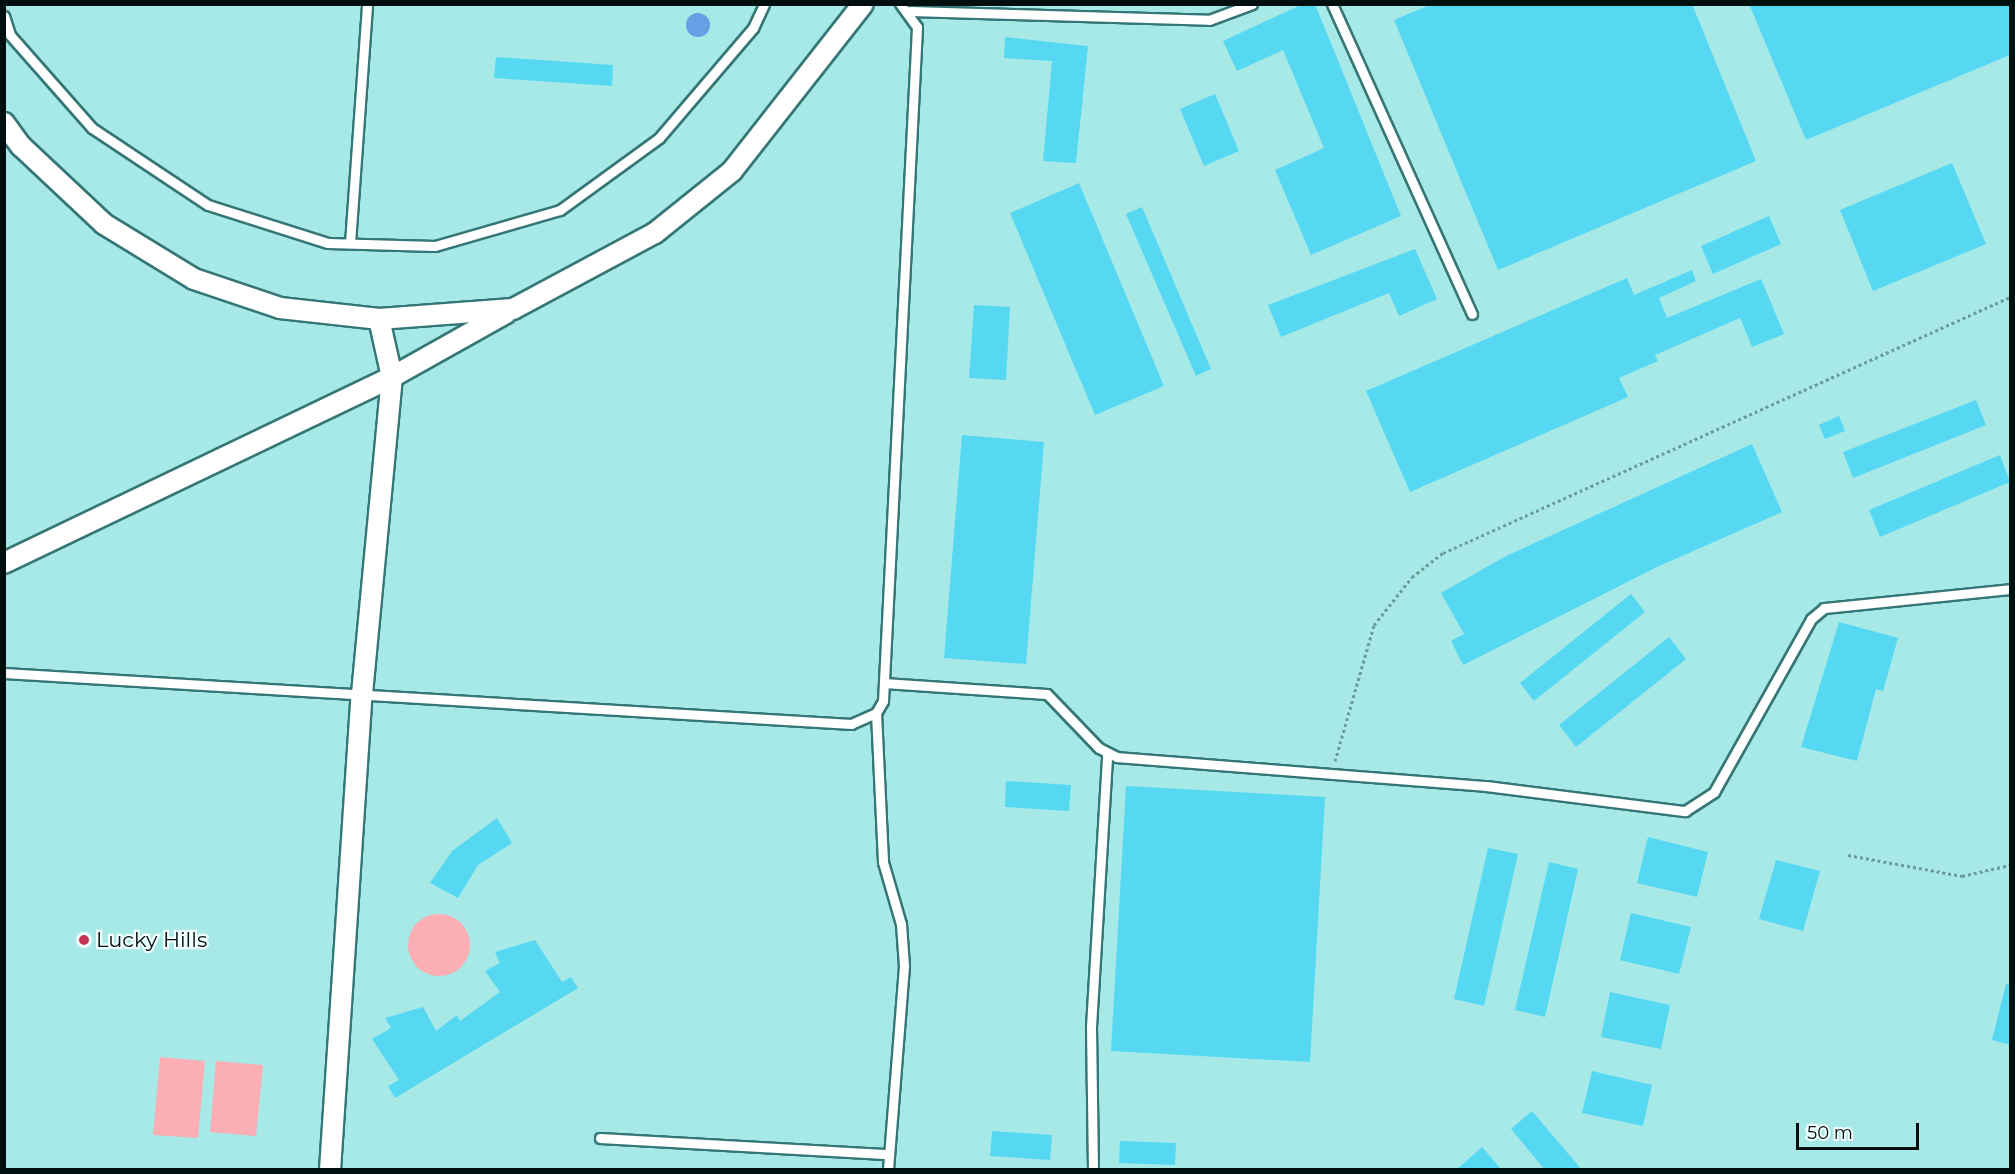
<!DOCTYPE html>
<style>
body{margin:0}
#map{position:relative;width:2015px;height:1174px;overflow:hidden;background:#a7e9e7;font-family:Montserrat,sans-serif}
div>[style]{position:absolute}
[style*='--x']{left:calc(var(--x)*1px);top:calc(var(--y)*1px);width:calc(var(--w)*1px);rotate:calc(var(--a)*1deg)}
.green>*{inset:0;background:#fcaeb5}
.round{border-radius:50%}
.water>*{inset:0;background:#669fe3}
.building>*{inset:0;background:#56d8f3}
.path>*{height:3px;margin-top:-1.5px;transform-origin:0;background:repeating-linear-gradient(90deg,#6c9c9a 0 3px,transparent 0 6px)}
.roads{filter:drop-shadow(2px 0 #357776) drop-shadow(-2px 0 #357776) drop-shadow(0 2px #357776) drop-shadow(0 -2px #357776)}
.lane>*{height:9px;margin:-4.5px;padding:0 4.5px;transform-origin:4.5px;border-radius:4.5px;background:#fff}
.street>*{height:20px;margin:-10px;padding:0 10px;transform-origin:10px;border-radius:10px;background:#fff}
.dots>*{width:16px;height:16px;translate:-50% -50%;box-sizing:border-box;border:3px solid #f2fffe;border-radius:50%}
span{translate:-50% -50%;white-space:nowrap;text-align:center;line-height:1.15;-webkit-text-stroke:4.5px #f2fffe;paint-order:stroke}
.poi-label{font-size:21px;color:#00100f}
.left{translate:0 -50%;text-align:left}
.frame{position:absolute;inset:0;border:6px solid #00100f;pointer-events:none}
.scale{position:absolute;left:1796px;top:1123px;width:123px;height:27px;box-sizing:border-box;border:3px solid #00100f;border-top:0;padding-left:8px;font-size:18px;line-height:21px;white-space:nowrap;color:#00100f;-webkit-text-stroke:4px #f2fffe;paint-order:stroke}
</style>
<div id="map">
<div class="green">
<i class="round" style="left:408px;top:914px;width:62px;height:62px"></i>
<i style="clip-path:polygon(160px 1057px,205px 1061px,198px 1138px,153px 1135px)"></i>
<i style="clip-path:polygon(216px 1061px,263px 1065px,256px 1136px,210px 1132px)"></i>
</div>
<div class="water">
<i class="round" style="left:686px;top:13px;width:24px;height:24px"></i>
</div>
<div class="building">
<i style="clip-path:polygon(1303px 4px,1315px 4px,1401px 216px,1311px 255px,1275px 170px,1324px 148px,1283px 50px,1237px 71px,1223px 41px)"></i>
<i style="clip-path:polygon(1432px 4px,1692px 4px,1756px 161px,1498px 270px,1394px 20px)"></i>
<i style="clip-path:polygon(1749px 4px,2010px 4px,2010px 55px,1806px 140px)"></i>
<i style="clip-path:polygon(1005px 37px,1088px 46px,1076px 163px,1043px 161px,1052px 61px,1004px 58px)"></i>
<i style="clip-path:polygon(496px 57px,613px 65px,612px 86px,494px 78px)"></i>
<i style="clip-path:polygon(1215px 94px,1239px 151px,1204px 166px,1180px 109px)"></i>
<i style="clip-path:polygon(1952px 163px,1986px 244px,1873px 291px,1840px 210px)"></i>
<i style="clip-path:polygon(1079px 183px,1164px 386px,1095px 415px,1010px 213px)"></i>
<i style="clip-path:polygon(1142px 207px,1211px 369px,1196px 376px,1126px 214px)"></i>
<i style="clip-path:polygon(1769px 216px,1781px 244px,1713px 274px,1701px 246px)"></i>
<i style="clip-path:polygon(1415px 249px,1437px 299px,1399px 316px,1389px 293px,1281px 337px,1268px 305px)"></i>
<i style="clip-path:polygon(1692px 270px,1696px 281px,1659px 298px,1667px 318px,1761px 279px,1784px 334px,1752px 347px,1740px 318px,1655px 355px,1658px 361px,1619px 378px,1628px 397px,1410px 492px,1366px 391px,1627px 278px,1634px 295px)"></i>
<i style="clip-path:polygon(974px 305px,1010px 307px,1006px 380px,969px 378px)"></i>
<i style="clip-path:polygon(1976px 400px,1986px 425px,1853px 478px,1843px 452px)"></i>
<i style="clip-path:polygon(1839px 416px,1845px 431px,1825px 439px,1819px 425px)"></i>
<i style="clip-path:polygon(962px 435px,1044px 442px,1026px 664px,944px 658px)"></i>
<i style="clip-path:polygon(1752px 444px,1782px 512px,1657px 567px,1463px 665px,1451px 641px,1464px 634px,1441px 593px,1506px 556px)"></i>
<i style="clip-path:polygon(2000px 455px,2010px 482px,1880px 537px,1869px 510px)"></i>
<i style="clip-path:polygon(1631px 594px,1645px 612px,1534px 701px,1520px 683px)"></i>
<i style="clip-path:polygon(1839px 622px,1898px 638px,1883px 691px,1876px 689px,1857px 761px,1801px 747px)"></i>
<i style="clip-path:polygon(1669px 637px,1686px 659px,1576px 747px,1559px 725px)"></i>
<i style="clip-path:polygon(1006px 781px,1071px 785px,1069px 811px,1005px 807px)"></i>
<i style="clip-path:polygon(1126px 786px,1325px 797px,1310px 1062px,1111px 1051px)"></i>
<i style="clip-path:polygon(497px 818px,512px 843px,478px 865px,458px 898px,430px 883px,452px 851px)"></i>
<i style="clip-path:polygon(1648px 837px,1708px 852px,1697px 897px,1637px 883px)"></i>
<i style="clip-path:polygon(1488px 848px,1518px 854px,1484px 1006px,1454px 999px)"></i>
<i style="clip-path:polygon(1776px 860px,1820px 871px,1803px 931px,1759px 919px)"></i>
<i style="clip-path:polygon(1549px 862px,1578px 869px,1545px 1017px,1515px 1010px)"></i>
<i style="clip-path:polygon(1631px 913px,1691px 927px,1679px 974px,1620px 960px)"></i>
<i style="clip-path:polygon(535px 940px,562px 982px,571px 977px,578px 988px,395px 1098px,388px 1086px,399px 1080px,372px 1039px,391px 1028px,385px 1018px,423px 1007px,436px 1031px,457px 1015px,460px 1021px,500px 992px,485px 971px,500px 963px,495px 952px)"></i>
<i style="clip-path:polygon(2006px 984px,2010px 984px,2010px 1045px,1992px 1040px)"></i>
<i style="clip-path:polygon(1610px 992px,1670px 1005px,1661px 1049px,1601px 1037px)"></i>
<i style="clip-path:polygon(1592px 1071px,1652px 1085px,1643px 1126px,1582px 1113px)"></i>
<i style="clip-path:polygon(1532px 1111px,1582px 1170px,1545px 1170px,1511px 1129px)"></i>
<i style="clip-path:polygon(992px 1131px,1052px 1135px,1050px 1160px,990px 1156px)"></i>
<i style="clip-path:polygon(1120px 1141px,1176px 1143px,1175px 1165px,1119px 1163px)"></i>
<i style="clip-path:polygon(1482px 1147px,1502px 1170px,1456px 1170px)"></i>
</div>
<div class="path">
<i style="--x:1335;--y:761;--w:141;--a:-74"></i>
<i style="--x:1374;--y:625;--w:61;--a:-51.6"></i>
<i style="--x:1412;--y:577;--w:39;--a:-38"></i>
<i style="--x:1443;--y:553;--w:622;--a:-24.3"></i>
<i style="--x:1848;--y:855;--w:116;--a:10.4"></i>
<i style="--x:1962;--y:876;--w:49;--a:-12.9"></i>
</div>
<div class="roads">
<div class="lane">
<i style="--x:1332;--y:4;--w:340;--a:65.7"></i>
<i style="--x:910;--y:11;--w:299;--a:1.7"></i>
<i style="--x:1209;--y:20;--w:46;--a:-20.4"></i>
<i style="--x:4;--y:16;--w:20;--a:72"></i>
<i style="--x:10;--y:35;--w:124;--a:48.6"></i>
<i style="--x:92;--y:128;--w:139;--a:33.6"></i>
<i style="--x:208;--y:205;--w:126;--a:17.6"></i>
<i style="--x:328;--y:243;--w:107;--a:1.6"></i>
<i style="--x:435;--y:246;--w:130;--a:-16.1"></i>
<i style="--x:560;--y:210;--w:122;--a:-36"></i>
<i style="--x:659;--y:138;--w:145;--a:-49.5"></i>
<i style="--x:753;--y:28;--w:26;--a:-65"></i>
<i style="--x:350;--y:243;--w:240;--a:-85.9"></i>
<i style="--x:4;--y:673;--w:849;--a:3.45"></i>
<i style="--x:851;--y:724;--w:27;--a:-24"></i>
<i style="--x:876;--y:713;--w:14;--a:-60"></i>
<i style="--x:883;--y:701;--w:675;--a:-87.11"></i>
<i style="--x:917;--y:27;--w:29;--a:-126"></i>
<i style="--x:884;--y:683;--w:163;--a:3.9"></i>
<i style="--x:1047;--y:694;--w:75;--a:46.1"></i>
<i style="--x:1099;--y:748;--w:20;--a:27"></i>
<i style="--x:1117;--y:757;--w:370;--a:4.5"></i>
<i style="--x:1486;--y:786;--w:201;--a:7.2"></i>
<i style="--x:1685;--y:811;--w:35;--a:-33"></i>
<i style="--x:1714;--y:792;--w:198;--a:-60.7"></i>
<i style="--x:1811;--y:619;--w:17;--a:-40"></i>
<i style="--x:1824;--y:608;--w:187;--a:-5.8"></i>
<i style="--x:876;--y:713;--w:149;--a:87.3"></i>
<i style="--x:883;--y:862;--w:65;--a:73.8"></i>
<i style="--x:901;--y:924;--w:42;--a:85.9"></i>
<i style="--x:904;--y:966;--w:205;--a:94.5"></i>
<i style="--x:600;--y:1138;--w:289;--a:3.2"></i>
<i style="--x:1093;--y:1170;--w:143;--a:-90.8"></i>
<i style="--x:1091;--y:1027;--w:272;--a:-86.6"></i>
</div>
<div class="street">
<i style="--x:4;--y:123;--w:29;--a:54"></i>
<i style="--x:21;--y:146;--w:114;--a:43.2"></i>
<i style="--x:104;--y:224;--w:105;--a:31.4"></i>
<i style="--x:194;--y:279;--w:91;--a:18.6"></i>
<i style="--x:280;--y:308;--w:100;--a:6.3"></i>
<i style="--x:379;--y:319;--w:134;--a:-4.3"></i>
<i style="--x:513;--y:309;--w:161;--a:-28.2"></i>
<i style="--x:655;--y:233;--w:99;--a:-38.8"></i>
<i style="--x:732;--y:171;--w:212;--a:-51.9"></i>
<i style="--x:4;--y:563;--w:430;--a:-25.6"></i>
<i style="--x:392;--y:377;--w:131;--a:-29.3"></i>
<i style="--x:330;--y:1170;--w:477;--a:-86.2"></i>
<i style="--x:362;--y:694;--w:318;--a:-84.6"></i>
<i style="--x:392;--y:377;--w:59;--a:-102.6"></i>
</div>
</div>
<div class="dots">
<i style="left:84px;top:940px;background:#c43452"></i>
</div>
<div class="poi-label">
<span class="left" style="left:96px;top:940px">Lucky Hills</span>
</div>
<div class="frame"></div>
<div class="scale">50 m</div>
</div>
